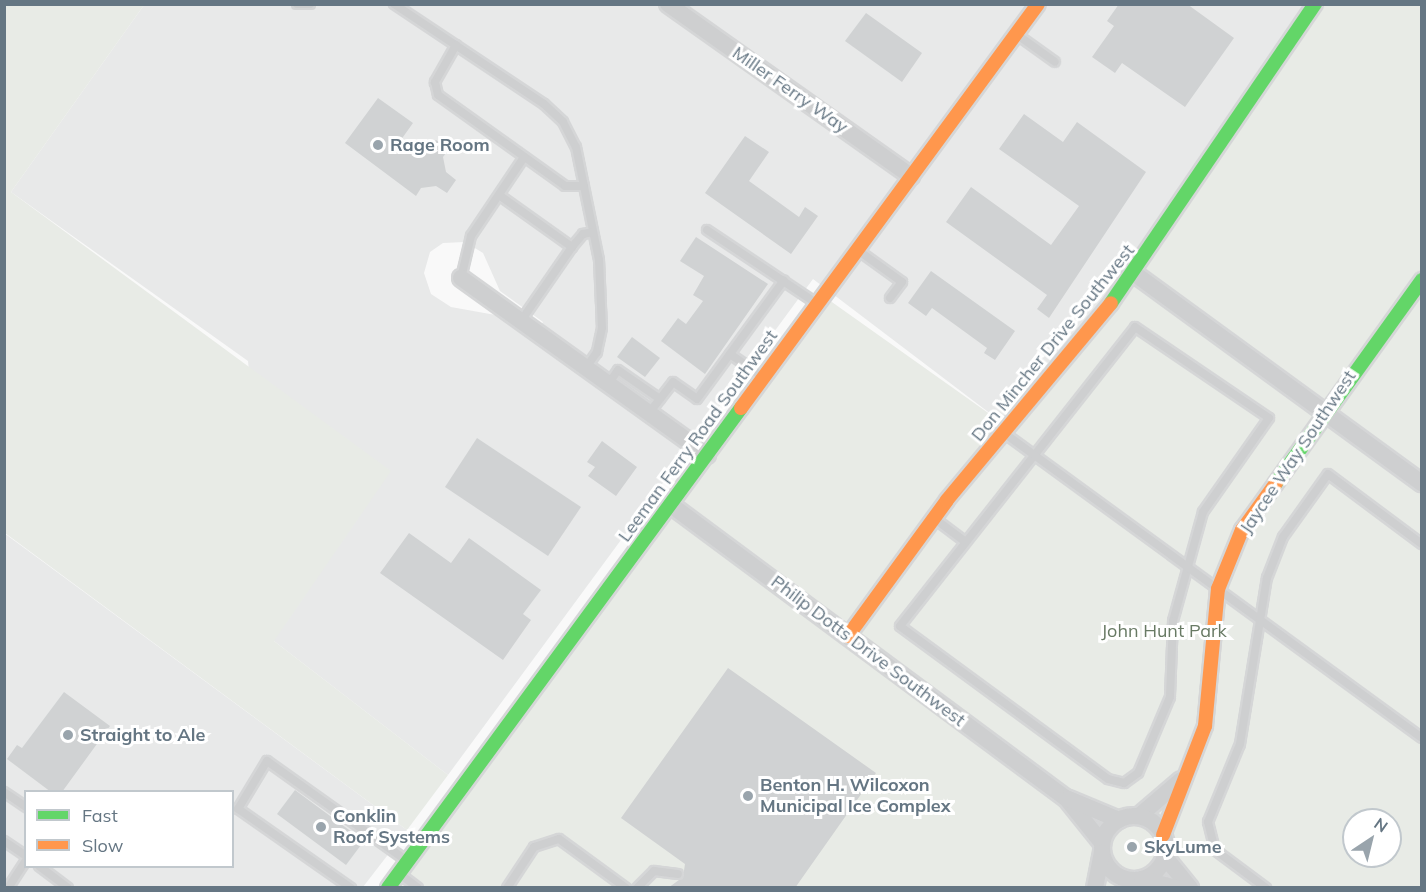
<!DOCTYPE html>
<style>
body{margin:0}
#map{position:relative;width:1426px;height:892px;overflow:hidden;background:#f9f9f9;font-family:Mulish,sans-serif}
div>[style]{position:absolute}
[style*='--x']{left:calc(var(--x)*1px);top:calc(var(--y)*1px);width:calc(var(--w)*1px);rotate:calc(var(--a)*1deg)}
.built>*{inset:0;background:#e8e9e9}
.green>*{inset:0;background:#e8ebe6}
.building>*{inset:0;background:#d0d2d3}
.roads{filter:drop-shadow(2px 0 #d5d6d7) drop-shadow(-2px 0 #d5d6d7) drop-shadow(0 2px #d5d6d7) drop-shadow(0 -2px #d5d6d7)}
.lane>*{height:8px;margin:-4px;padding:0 4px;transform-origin:4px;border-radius:4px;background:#cecfd0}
.street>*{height:16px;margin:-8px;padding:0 8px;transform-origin:8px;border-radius:8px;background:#cecfd0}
.street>.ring{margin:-8px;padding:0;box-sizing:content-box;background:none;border:16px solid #cecfd0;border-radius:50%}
.fast>*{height:14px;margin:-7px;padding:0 7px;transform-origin:7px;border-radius:7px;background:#63d668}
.slow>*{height:14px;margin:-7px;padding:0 7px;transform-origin:7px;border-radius:7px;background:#ff974d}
.dots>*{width:16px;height:16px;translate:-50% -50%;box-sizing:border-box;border:3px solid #fff;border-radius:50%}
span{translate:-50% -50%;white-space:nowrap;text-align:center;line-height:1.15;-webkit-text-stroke:6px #fff;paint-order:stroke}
.street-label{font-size:18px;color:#657683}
.poi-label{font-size:18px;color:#657683;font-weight:700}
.left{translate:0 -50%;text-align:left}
.park-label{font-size:18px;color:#687a64}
.frame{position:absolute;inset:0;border:6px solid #657683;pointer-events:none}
.legend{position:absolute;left:24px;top:790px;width:210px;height:78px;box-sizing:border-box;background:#fff;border:2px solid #c1c8cd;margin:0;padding:8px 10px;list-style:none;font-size:18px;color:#657683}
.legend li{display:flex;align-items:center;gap:12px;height:30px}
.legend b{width:30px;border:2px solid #c1c8cd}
.north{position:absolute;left:1342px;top:808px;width:60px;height:60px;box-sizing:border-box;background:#fff;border:2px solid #c1c8cd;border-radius:50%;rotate:35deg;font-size:16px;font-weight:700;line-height:24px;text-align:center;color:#657683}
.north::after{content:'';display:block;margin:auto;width:21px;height:27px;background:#99a4ac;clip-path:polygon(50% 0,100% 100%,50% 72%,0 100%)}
</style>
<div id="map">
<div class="built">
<i style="clip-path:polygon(evenodd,144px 5px,1315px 5px,1135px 274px,1008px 427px,813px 279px,448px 775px,274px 641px,248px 361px,11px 192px,144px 5px,465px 242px,483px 253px,500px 291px,543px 322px,532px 338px,501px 316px,451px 307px,431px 294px,424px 273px,430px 252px,443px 243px,465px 242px)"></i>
<i style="clip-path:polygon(evenodd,4px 533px,407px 830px,363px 887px,5px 887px,4px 533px,26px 792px,232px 792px,232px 866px,26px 866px,26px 792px)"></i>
</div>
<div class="green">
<i style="clip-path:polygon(5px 4px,144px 5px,11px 192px,391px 471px,274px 641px,448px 775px,407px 830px,5px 533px)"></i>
<i style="clip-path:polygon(evenodd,1315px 5px,1421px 5px,1421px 887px,388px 888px,822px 295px,1008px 427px,1135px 274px,1315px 5px,1354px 820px,1390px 820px,1390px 856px,1354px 856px,1354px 820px)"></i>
</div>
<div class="building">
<i style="clip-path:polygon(1119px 4px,1187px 4px,1234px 38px,1185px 107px,1122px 63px,1115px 73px,1092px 57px,1114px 26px,1107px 21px)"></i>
<i style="clip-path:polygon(866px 13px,922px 53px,902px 82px,845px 41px)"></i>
<i style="clip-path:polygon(378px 98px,413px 123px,393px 151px,429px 148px,436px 140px,449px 149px,443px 157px,446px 172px,456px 180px,447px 193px,436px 186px,421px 188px,416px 196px,345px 143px)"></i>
<i style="clip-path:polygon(1024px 114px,1063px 142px,1077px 122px,1146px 172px,1049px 318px,1037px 309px,1047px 295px,946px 222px,971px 187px,1051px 245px,1079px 206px,999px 149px)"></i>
<i style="clip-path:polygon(745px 136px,769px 152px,749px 181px,799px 217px,805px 207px,818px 216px,791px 254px,705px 193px)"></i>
<i style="clip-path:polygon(696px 237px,768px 284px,705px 374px,661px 341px,678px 318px,686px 324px,703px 301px,693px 295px,704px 276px,680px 261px)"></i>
<i style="clip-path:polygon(931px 271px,1015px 331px,995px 360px,984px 353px,987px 348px,932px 308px,926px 316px,908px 303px)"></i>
<i style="clip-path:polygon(632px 337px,660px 358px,645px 377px,617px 357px)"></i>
<i style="clip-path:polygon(477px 438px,581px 507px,548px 556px,445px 487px)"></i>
<i style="clip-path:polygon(602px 441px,637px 467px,616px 496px,588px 476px,595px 467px,587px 462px)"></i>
<i style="clip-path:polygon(409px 533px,451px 563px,469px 538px,541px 590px,523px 614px,531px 620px,503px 660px,380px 573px)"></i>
<i style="clip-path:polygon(728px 668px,876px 773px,795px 888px,668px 888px,683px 877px,685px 864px,621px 818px)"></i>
<i style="clip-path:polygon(64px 692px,110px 726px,62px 792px,51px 792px,7px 759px,17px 745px,22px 748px)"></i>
<i style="clip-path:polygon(295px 790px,364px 841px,346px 865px,277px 814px)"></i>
</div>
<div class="roads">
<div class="lane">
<i style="--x:297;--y:4;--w:13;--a:0"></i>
<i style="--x:394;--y:4;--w:180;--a:33.7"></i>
<i style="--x:544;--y:104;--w:26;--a:43"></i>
<i style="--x:563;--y:122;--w:28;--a:63"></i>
<i style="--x:576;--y:147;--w:115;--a:78.5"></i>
<i style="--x:599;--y:260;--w:68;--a:87.5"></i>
<i style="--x:602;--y:328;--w:25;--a:102"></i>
<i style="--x:597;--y:352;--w:19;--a:125"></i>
<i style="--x:1019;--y:36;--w:44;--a:35.8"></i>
<i style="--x:456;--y:45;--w:43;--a:119.6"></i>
<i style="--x:435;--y:82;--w:13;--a:77"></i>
<i style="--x:438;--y:95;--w:156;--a:35.6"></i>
<i style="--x:565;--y:186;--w:19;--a:0"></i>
<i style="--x:499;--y:195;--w:90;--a:35.5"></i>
<i style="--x:572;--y:247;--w:90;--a:124.6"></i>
<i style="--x:707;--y:230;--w:131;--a:33.8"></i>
<i style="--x:572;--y:247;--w:17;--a:-50"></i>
<i style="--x:583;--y:234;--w:10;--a:-11"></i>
<i style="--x:859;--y:251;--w:53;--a:35.8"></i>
<i style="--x:902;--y:282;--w:20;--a:127"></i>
<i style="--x:461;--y:278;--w:43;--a:-76.6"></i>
<i style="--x:471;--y:236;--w:95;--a:-56.1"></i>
<i style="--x:1135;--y:327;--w:162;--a:34.2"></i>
<i style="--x:1269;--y:418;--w:115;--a:125.1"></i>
<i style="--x:1203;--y:512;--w:113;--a:105.4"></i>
<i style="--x:1173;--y:621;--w:76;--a:92.3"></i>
<i style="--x:1170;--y:697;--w:82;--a:112.8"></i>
<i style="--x:1138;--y:773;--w:17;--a:144"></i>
<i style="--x:1124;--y:783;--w:16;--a:-166"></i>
<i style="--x:1108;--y:779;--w:258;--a:-143.7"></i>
<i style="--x:900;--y:626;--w:380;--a:-51.8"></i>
<i style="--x:730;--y:354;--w:39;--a:35"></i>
<i style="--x:608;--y:384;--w:17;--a:-54"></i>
<i style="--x:618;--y:370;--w:51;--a:34.6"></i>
<i style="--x:649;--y:413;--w:39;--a:-52"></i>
<i style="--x:673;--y:382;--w:29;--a:35"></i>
<i style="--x:697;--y:399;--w:147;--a:-53.8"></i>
<i style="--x:1004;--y:433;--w:517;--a:36.12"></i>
<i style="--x:935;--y:519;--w:35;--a:37"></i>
<i style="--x:4;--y:792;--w:27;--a:34"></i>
<i style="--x:4;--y:841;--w:27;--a:34"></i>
<i style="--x:39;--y:866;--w:36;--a:37"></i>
<i style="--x:401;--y:875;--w:21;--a:37"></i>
<i style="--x:8;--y:888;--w:33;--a:-57"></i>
<i style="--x:351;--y:888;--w:138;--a:-145"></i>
<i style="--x:238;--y:809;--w:56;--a:-58.9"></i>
<i style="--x:267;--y:761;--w:172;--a:35.5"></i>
<i style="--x:507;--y:888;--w:49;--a:-56.6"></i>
<i style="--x:534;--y:847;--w:26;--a:-18"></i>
<i style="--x:559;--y:839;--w:83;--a:36.2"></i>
<i style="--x:637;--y:888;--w:24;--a:-45"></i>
<i style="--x:654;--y:871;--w:24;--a:7"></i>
<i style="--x:1266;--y:888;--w:64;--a:-143.3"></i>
<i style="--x:1215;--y:850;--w:29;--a:-104"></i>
<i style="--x:1208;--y:822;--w:84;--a:-67.7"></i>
<i style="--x:1240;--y:744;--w:168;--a:-80.8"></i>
<i style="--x:1267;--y:578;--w:44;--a:-68.7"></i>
<i style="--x:1283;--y:537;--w:77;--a:-54.5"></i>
<i style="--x:1328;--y:474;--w:117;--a:36.7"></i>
</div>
<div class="street">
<i style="--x:668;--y:4;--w:298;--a:35.3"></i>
<i style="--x:1135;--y:274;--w:355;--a:36.1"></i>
<i style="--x:461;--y:278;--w:303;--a:35.7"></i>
<i style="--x:671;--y:505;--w:492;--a:36.6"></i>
<i style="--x:1066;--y:798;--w:58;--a:51.3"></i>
<i style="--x:1069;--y:799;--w:54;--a:22.8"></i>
<i style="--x:1139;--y:816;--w:55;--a:-40.6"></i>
<i class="ring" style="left:1102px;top:816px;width:48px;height:48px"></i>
<i style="--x:1165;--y:857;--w:40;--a:51"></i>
<i style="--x:1142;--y:879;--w:35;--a:15"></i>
<i style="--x:1095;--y:888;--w:36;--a:-79"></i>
</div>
<div class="fast">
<i style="--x:1111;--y:303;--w:362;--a:-55.7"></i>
<i style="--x:1276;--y:483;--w:250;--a:-54.3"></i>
<i style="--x:388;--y:888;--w:596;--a:-53.67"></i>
</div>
<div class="slow">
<i style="--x:741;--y:408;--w:501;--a:-53.68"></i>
<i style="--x:848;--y:636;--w:168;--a:-53.9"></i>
<i style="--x:947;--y:500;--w:256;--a:-50.2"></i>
<i style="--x:1163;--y:835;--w:117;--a:-68.9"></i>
<i style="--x:1205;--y:726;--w:138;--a:-84.6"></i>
<i style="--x:1218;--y:589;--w:64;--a:-67.9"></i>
<i style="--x:1242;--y:530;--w:58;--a:-54.1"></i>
</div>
</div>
<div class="dots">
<i style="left:378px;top:145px;background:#99a4ac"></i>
<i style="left:68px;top:735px;background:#99a4ac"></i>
<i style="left:748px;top:796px;background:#99a4ac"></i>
<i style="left:321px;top:827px;background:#99a4ac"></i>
<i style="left:1132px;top:847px;background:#99a4ac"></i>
</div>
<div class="street-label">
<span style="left:790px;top:90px;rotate:35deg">Miller Ferry Way</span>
<span style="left:1053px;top:343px;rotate:-51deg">Don Mincher Drive Southwest</span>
<span style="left:698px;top:436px;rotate:-54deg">Leeman Ferry Road Southwest</span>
<span style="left:1298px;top:452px;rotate:-56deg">Jaycee Way Southwest</span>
<span style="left:868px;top:651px;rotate:37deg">Philip Dotts Drive Southwest</span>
</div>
<div class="poi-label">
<span class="left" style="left:390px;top:145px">Rage Room</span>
<span class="left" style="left:80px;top:735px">Straight to Ale</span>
<span class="left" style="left:760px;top:796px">Benton H. Wilcoxon<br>Municipal Ice Complex</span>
<span class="left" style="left:333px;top:827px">Conklin<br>Roof Systems</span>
<span class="left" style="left:1144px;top:847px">SkyLume</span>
</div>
<div class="park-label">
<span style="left:1164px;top:631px">John Hunt Park</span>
</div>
<div class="frame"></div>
<ul class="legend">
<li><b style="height:8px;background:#63d668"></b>Fast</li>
<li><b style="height:8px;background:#ff974d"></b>Slow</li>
</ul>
<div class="north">N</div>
</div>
